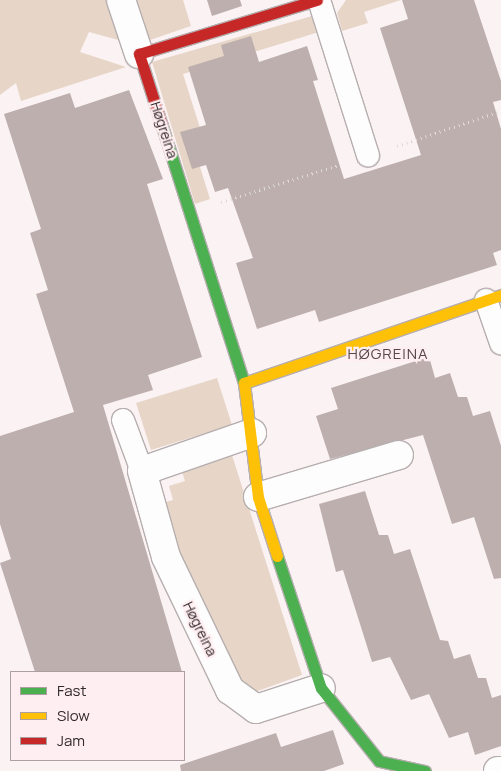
<!DOCTYPE html>
<meta charset="utf-8">
<style>
body{margin:0}
#map{position:relative;width:501px;height:771px;overflow:hidden;background:#fbf2f4;font-family:Manrope,sans-serif}
div>[style]{position:absolute}
[style*='--x']{left:calc(var(--x)*1px);top:calc(var(--y)*1px);width:calc(var(--w)*1px);rotate:calc(var(--a)*1deg)}
.green>*{inset:0;background:#e7d6c7}
.building>*{inset:0;background:#bdafad}
.path>*{height:3px;margin-top:-1.5px;transform-origin:0;background:repeating-linear-gradient(90deg,#dedbdb 0 1px,transparent 0 5px)}
.roads{filter:drop-shadow(1px 0 #b6aeaf) drop-shadow(-1px 0 #b6aeaf) drop-shadow(0 1px #b6aeaf) drop-shadow(0 -1px #b6aeaf)}
.lane>*{height:22px;margin:-11px;padding:0 11px;transform-origin:11px;border-radius:11px;background:#fefdfd}
.street>*{height:28px;margin:-14px;padding:0 14px;transform-origin:14px;border-radius:14px;background:#fefdfd}
.fast>*{height:11px;margin:-5.5px;padding:0 5.5px;transform-origin:5.5px;border-radius:5.5px;background:#4caf50}
.slow>*{height:11px;margin:-5.5px;padding:0 5.5px;transform-origin:5.5px;border-radius:5.5px;background:#ffc107}
.jam>*{height:11px;margin:-5.5px;padding:0 5.5px;transform-origin:5.5px;border-radius:5.5px;background:#c62828}
span{translate:-50% -50%;white-space:nowrap;text-align:center;line-height:1.15;-webkit-text-stroke:4.5px #ffeef1;paint-order:stroke}
.street-label{font-size:14px;color:#31292a}
.neighbourhood-label{font-size:15px;color:#574649;letter-spacing:1px}
.legend{position:absolute;left:10px;top:671px;width:175px;height:90px;box-sizing:border-box;background:#ffeef1;border:1px solid #ad9fa1;margin:0;padding:6px 9px;list-style:none;font-size:15px;color:#31292a}
.legend li{display:flex;align-items:center;gap:10px;height:25px}
.legend b{width:25px;border:1px solid #ad9fa1}
</style>
<div id="map">
<div class="green">
<i style="clip-path:polygon(0 0,109px 0,122px 41px,89px 32px,80px 52px,126px 67px,21px 101px,16px 83px,0 95px)"></i>
<i style="clip-path:polygon(133px 0,183px 0,191px 26px,147px 41px)"></i>
<i style="clip-path:polygon(346px 0,401px 0,364px 12px,368px 23px,342px 31px,337px 13px)"></i>
<i style="clip-path:polygon(312px 16px,319px 32px,183px 74px,201px 131px,190px 135px,210px 199px,195px 204px,152px 62px)"></i>
<i style="clip-path:polygon(217px 378px,232px 425px,151px 450px,136px 403px)"></i>
<i style="clip-path:polygon(232px 455px,302px 675px,255px 692px,238px 680px,180px 569px,159px 504px,173px 500px,169px 486px,185px 481px,181px 469px)"></i>
</div>
<div class="building">
<i style="clip-path:polygon(207px 0,240px 0,242px 6px,212px 16px)"></i>
<i style="clip-path:polygon(402px 0,474px 0,501px 81px,501px 100px,493px 102px,501px 129px,501px 250px,493px 253px,497px 265px,319px 322px,315px 310px,257px 329px,236px 263px,253px 258px,228px 188px,215px 192px,206px 165px,192px 169px,180px 132px,206px 125px,188px 67px,224px 56px,221px 45px,251px 36px,259px 62px,307px 46px,318px 80px,313px 81px,344px 179px,421px 155px,380px 28px,408px 19px)"></i>
<i style="clip-path:polygon(129px 90px,163px 179px,147px 184px,202px 357px,148px 375px,153px 390px,103px 405px,182px 672px,35px 672px,0 563px,11px 559px,0 524px,0 436px,74px 412px,36px 294px,48px 290px,30px 233px,41px 229px,4px 114px,70px 93px,75px 108px)"></i>
<i style="clip-path:polygon(422px 359px,430px 360px,435px 378px,450px 373px,458px 397px,467px 397px,473px 416px,490px 411px,501px 446px,501px 578px,494px 579px,474px 517px,452px 524px,423px 435px,330px 459px,316px 416px,338px 409px,331px 388px)"></i>
<i style="clip-path:polygon(365px 491px,379px 535px,388px 535px,394px 554px,410px 549px,440px 640px,448px 641px,454px 659px,470px 654px,478px 678px,486px 678px,492px 698px,501px 695px,501px 746px,475px 755px,468px 732px,449px 738px,429px 694px,411px 700px,390px 657px,372px 662px,343px 570px,336px 572px,319px 504px)"></i>
<i style="clip-path:polygon(333px 730px,344px 764px,324px 771px,181px 771px,180px 765px,276px 733px,281px 747px)"></i>
</div>
<div class="path">
<i style="--x:397;--y:146;--w:110;--a:-18.6"></i>
<i style="--x:221;--y:202;--w:124;--a:-17.4"></i>
</div>
<div class="roads">
<div class="lane">
<i style="--x:319;--y:0;--w:163;--a:72.5"></i>
<i style="--x:486;--y:300;--w:46;--a:70.8"></i>
<i style="--x:123;--y:420;--w:54;--a:69.6"></i>
</div>
<div class="street">
<i style="--x:121;--y:0;--w:57;--a:71.6"></i>
<i style="--x:252;--y:433;--w:116;--a:160.9"></i>
<i style="--x:142;--y:471;--w:89;--a:74.4"></i>
<i style="--x:166;--y:557;--w:148;--a:64.3"></i>
<i style="--x:230;--y:690;--w:32;--a:36"></i>
<i style="--x:256;--y:709;--w:68;--a:-17.9"></i>
<i style="--x:258;--y:497;--w:147;--a:-16.6"></i>
<i style="--x:498;--y:771;--w:3;--a:0"></i>
</div>
<div class="fast">
<i style="--x:162;--y:126;--w:270;--a:72.3"></i>
<i style="--x:277;--y:556;--w:139;--a:71.6"></i>
<i style="--x:321;--y:688;--w:93;--a:51.5"></i>
<i style="--x:379;--y:761;--w:47;--a:12.3"></i>
</div>
<div class="slow">
<i style="--x:277;--y:556;--w:62;--a:-107.9"></i>
<i style="--x:258;--y:497;--w:115;--a:-97"></i>
<i style="--x:244;--y:383;--w:272;--a:-18.9"></i>
</div>
<div class="jam">
<i style="--x:162;--y:126;--w:76;--a:-107.7"></i>
<i style="--x:139;--y:54;--w:186;--a:-16.9"></i>
</div>
</div>
<div class="street-label">
<span style="left:164px;top:130px;rotate:72deg">Høgreina</span>
<span style="left:200px;top:629px;rotate:64deg">Høgreina</span>
</div>
<div class="neighbourhood-label">
<span style="left:388px;top:354px">HØGREINA</span>
</div>
<ul class="legend">
<li><b style="height:6px;background:#4caf50"></b>Fast</li>
<li><b style="height:6px;background:#ffc107"></b>Slow</li>
<li><b style="height:6px;background:#c62828"></b>Jam</li>
</ul>
</div>
